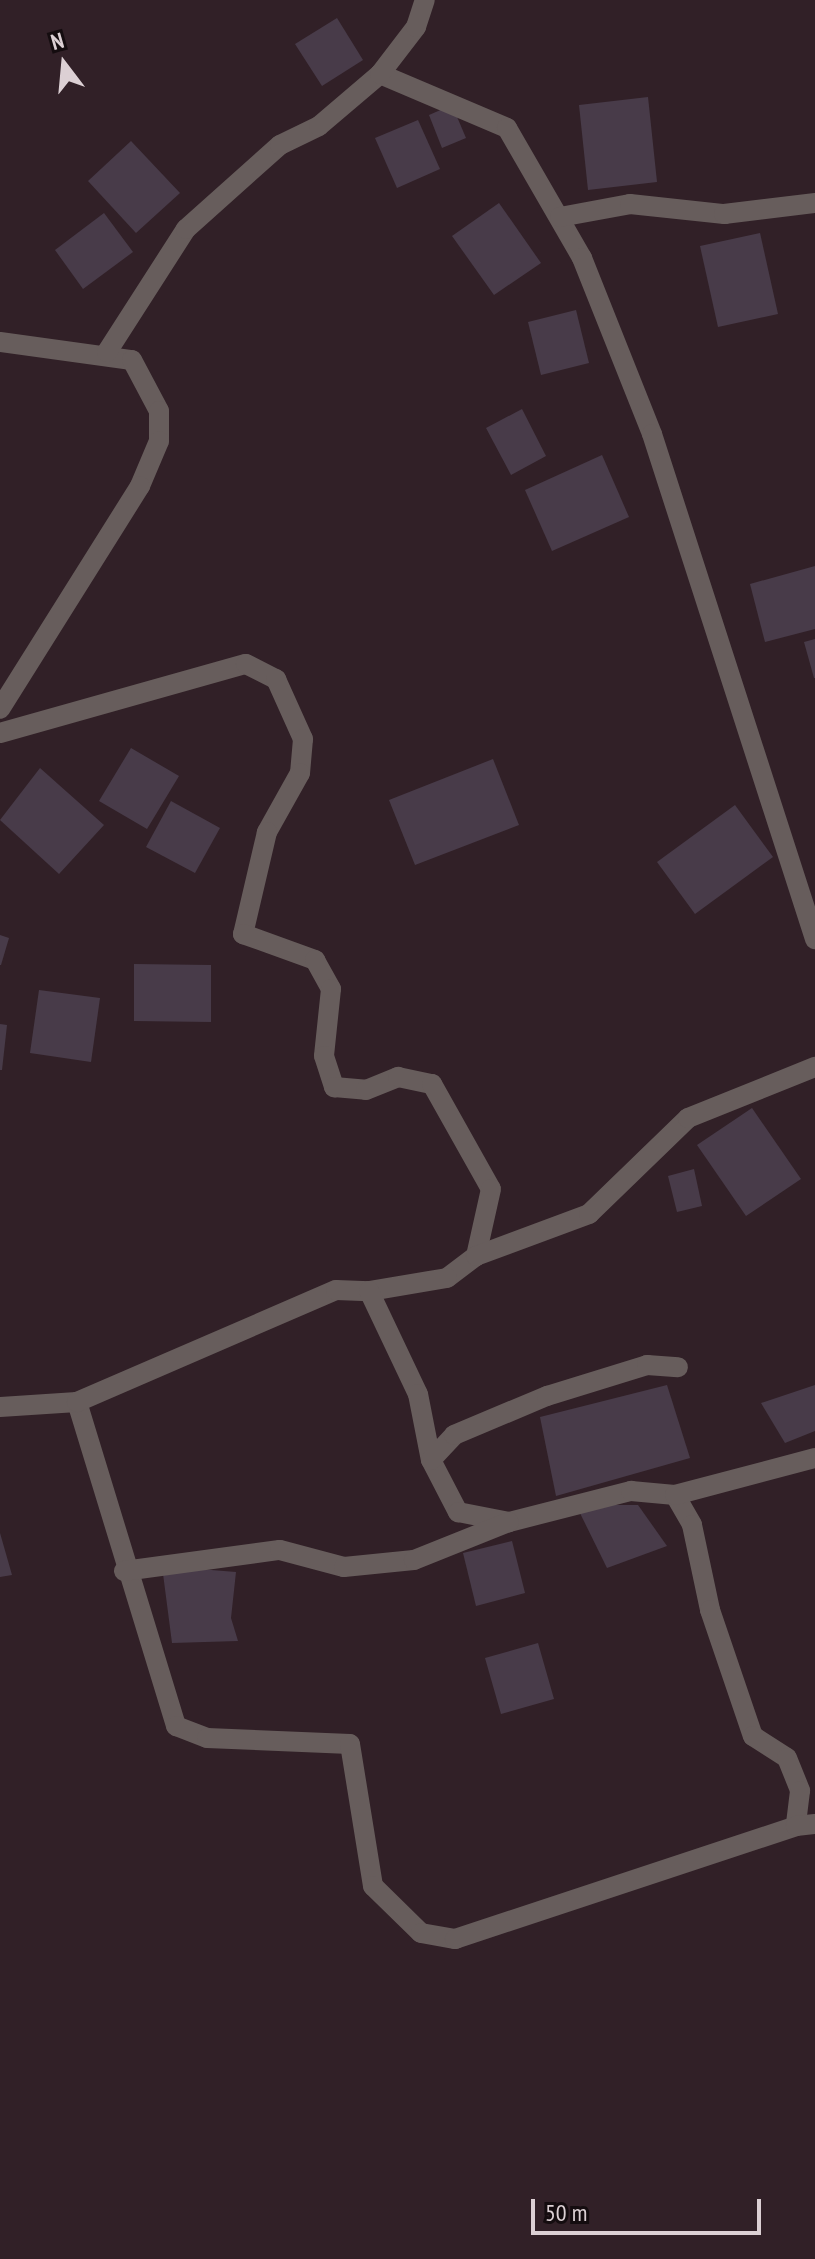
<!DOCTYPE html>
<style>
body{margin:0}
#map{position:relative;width:815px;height:2259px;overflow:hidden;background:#312027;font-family:"PT Sans Narrow",sans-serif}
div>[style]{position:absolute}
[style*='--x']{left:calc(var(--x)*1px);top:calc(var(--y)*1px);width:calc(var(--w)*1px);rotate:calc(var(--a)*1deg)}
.building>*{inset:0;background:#483b49}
.minor>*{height:20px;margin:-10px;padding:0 10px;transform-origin:10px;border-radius:10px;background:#675d5c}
span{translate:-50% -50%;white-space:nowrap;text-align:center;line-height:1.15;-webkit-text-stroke:7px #140c0f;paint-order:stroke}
.north{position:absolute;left:24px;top:24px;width:80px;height:80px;-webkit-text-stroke:6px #140c0f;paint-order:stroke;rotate:344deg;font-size:22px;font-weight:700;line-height:32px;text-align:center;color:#dcd0d4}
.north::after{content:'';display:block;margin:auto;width:28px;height:36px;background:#dcd0d4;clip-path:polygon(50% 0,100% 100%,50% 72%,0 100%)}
.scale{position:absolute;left:531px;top:2199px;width:230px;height:36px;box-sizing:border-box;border:4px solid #dcd0d4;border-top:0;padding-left:10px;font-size:24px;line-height:28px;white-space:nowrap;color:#dcd0d4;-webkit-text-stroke:6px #140c0f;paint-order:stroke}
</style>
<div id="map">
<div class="building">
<i style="clip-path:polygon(337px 18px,363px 60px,322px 86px,295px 44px)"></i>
<i style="clip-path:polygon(648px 97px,657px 182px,588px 190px,579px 105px)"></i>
<i style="clip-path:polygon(452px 105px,466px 138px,442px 148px,429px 115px)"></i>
<i style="clip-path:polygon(418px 120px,440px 169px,397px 188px,375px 138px)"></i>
<i style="clip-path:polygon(131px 141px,180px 193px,136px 233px,88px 181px)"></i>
<i style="clip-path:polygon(499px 203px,541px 263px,494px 295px,452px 236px)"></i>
<i style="clip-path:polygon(104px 213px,133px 252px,83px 289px,55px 250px)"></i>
<i style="clip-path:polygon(760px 233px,778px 314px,718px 327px,700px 246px)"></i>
<i style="clip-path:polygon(576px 310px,589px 363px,541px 375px,528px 322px)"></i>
<i style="clip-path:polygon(522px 409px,546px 456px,511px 475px,486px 428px)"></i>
<i style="clip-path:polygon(602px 455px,629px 517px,552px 551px,525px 490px)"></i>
<i style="clip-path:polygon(815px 566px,815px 629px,765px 642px,750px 584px)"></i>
<i style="clip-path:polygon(815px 639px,815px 678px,814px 678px,804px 642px)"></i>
<i style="clip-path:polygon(131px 748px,179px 776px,147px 829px,99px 801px)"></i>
<i style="clip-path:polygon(493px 759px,519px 825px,415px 865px,389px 800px)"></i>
<i style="clip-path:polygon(40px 768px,104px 825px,59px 874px,0 820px)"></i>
<i style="clip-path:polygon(171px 801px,220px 828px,195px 873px,146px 847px)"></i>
<i style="clip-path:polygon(735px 805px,773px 857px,695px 914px,657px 862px)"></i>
<i style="clip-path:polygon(0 935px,9px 938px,1px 965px,0 965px)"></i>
<i style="clip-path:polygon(134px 964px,211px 965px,211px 1022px,134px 1021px)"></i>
<i style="clip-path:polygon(39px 990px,100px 998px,91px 1062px,30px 1053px)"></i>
<i style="clip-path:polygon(0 1024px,7px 1025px,2px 1070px,0 1070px)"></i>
<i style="clip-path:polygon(752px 1108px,801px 1179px,746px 1216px,697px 1145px)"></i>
<i style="clip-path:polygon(694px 1169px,702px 1206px,677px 1212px,668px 1176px)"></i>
<i style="clip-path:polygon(667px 1385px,690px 1458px,556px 1496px,540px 1417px)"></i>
<i style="clip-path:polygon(815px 1385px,815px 1431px,785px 1443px,761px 1403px)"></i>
<i style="clip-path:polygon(576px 1505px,638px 1505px,667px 1546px,607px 1568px)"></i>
<i style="clip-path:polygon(0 1533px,12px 1575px,0 1577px)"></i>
<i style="clip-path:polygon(512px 1541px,525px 1593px,476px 1606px,463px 1553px)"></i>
<i style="clip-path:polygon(162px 1566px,236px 1572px,231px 1618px,238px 1641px,172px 1643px)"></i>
<i style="clip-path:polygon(538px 1643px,554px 1699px,501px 1714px,485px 1658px)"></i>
</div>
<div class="minor">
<i style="--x:380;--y:74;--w:138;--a:23"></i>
<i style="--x:507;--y:128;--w:150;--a:60"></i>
<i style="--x:582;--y:258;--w:189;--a:68.3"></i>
<i style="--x:652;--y:434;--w:531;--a:72.11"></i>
<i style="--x:560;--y:217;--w:71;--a:-10.5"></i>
<i style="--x:630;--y:204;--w:95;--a:6.1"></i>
<i style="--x:724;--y:214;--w:92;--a:-6.9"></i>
<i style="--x:0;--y:342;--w:133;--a:7.8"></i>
<i style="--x:132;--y:360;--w:58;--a:62.1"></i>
<i style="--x:159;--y:411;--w:30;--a:90"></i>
<i style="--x:159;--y:441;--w:49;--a:112.9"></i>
<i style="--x:140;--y:486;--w:263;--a:122.1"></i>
<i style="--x:107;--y:352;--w:146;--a:-57.3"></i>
<i style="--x:186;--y:229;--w:126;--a:-41.8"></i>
<i style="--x:280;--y:145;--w:43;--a:-26"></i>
<i style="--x:319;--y:126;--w:80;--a:-40.4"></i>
<i style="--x:380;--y:74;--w:59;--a:-52.5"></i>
<i style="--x:416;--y:27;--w:28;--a:-72"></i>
<i style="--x:0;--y:733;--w:255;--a:-15.7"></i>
<i style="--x:246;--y:664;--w:34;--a:27"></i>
<i style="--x:276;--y:679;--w:66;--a:65.8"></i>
<i style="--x:303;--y:739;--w:34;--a:95"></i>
<i style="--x:300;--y:773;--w:68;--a:119.2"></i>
<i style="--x:267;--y:832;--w:105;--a:103.2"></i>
<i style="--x:243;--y:934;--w:77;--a:19.9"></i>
<i style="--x:315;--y:960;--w:33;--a:61"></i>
<i style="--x:331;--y:989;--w:67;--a:96"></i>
<i style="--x:324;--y:1056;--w:33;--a:72"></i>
<i style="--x:334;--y:1087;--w:32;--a:5"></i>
<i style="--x:366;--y:1090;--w:35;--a:-22"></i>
<i style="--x:398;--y:1077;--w:35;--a:12"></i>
<i style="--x:432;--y:1084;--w:120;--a:60.7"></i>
<i style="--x:491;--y:1189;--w:69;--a:102.6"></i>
<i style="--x:476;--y:1256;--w:36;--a:143"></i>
<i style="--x:447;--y:1278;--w:79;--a:170.5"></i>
<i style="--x:476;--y:1256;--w:121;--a:-20.4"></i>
<i style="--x:589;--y:1214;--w:138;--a:-44.1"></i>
<i style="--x:688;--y:1118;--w:137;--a:-21.9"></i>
<i style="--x:77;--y:1402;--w:339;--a:73"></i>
<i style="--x:176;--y:1726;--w:33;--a:21"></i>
<i style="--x:207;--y:1738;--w:143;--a:2.4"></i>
<i style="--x:350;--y:1744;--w:144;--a:80.8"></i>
<i style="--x:373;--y:1886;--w:67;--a:44.4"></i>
<i style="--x:421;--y:1933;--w:35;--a:10"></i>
<i style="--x:455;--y:1939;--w:359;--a:-18.3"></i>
<i style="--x:0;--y:1407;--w:77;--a:-3.7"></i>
<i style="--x:77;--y:1402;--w:282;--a:-23.4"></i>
<i style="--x:336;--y:1290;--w:33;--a:2"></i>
<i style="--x:369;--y:1291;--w:114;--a:64.6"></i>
<i style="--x:418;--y:1394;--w:67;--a:78.9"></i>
<i style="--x:431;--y:1460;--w:59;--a:62.6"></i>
<i style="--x:458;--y:1512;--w:52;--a:11.1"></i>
<i style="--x:509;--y:1522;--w:126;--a:-14.3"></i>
<i style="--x:631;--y:1491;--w:44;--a:5.2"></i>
<i style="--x:675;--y:1495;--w:34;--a:60"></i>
<i style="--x:692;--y:1525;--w:87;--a:78"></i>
<i style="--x:710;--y:1610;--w:133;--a:71.2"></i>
<i style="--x:753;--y:1736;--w:40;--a:32.9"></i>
<i style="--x:787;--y:1758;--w:35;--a:68"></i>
<i style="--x:800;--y:1791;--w:35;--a:97"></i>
<i style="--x:796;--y:1826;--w:19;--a:-6"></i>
<i style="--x:431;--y:1460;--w:34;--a:-47"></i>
<i style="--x:454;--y:1435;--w:101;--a:-22.8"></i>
<i style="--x:547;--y:1396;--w:105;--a:-17.2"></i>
<i style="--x:647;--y:1365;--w:31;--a:4"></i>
<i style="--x:675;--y:1495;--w:145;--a:-14.8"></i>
<i style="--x:124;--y:1571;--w:157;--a:-7.7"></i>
<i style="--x:280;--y:1550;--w:66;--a:14.9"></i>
<i style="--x:344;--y:1567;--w:70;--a:-5.7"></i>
<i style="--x:414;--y:1560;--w:102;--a:-21.8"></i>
</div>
<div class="north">N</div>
<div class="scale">50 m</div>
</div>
